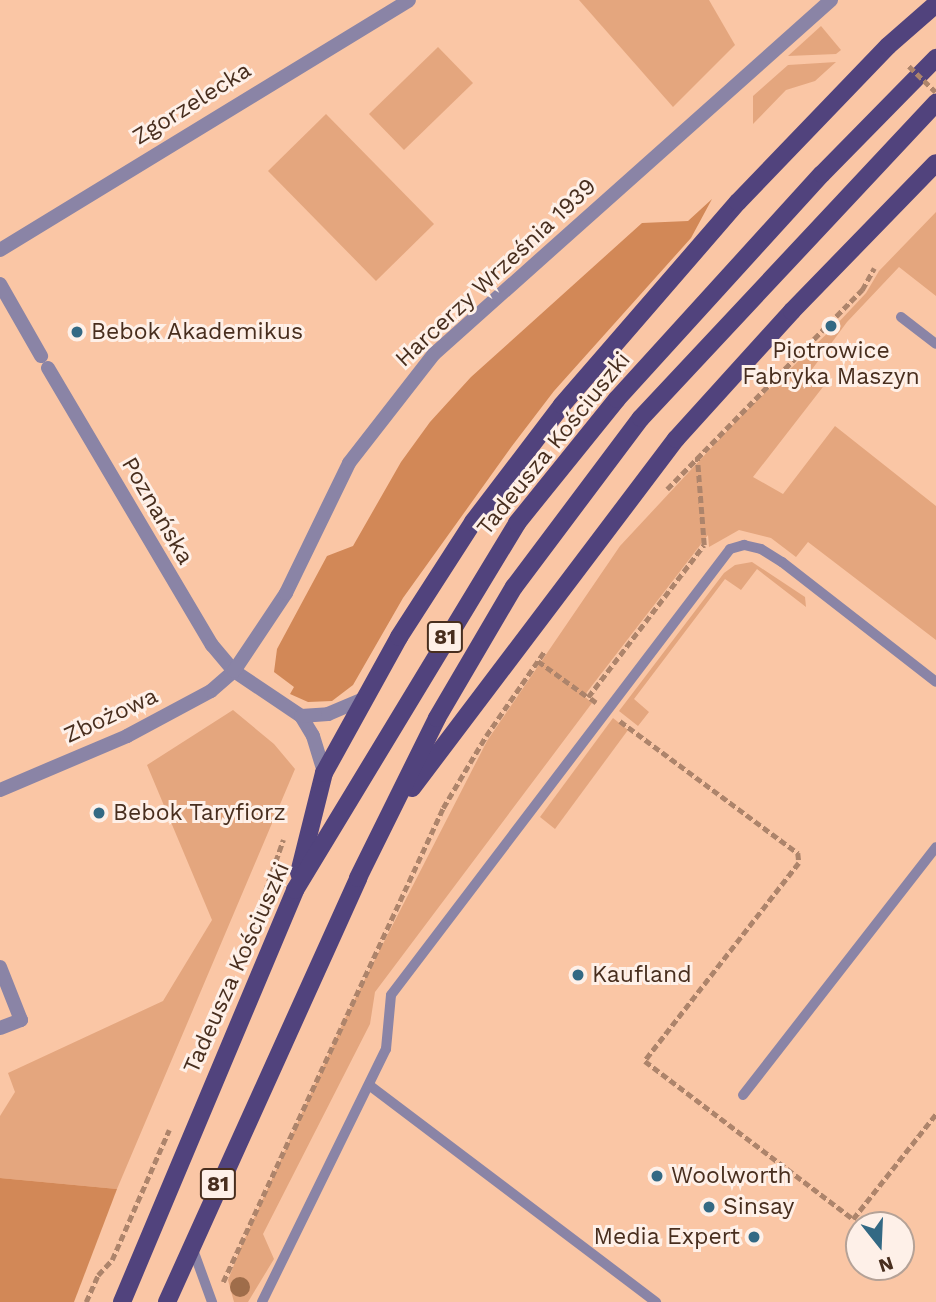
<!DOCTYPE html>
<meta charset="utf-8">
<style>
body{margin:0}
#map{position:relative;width:936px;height:1302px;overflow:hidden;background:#fac6a5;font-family:"Work Sans",sans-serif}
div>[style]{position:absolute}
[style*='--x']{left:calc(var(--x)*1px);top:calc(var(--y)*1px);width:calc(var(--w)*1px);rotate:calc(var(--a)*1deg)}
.green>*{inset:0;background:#e4a67e}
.forest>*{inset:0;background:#d28857}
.path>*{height:4.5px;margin-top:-2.25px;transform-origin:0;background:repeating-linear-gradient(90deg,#ad846b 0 7px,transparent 0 10.5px)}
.lane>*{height:10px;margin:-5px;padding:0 5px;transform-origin:5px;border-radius:5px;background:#8a84a6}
.street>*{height:14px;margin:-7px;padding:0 7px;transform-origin:7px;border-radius:7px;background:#8a84a6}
.primary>*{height:18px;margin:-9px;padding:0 9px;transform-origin:9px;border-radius:9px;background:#51437d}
.path-bridge>*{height:4.5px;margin-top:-2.25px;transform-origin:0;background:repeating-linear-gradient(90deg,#ad846b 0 7px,transparent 0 10.5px)}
.trees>*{width:20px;height:20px;margin:-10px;border-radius:50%;background:#9f6d4a}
.dots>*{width:19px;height:19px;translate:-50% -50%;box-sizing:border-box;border:4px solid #fef0e8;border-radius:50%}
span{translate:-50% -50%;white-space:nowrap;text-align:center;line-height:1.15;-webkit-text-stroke:6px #fef0e8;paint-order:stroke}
.shield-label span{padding:2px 5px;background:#fef0e8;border:2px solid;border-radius:5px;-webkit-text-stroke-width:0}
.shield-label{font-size:21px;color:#482e1e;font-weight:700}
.street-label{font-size:23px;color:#482e1e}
.poi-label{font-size:23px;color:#482e1e}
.left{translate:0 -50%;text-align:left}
.right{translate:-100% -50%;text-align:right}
.north{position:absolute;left:845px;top:1211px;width:70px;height:70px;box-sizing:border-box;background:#fef0e8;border:2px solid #b5a297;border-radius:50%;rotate:162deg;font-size:19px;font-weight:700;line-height:28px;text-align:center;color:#482e1e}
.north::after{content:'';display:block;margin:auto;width:24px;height:32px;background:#336984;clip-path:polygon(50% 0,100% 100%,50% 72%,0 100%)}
</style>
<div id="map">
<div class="green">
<i style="clip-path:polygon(579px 0,709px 0,735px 45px,673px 107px)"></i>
<i style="clip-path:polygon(821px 26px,841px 50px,836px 54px,788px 56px)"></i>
<i style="clip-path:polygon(438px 47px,473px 83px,404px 150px,369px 114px)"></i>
<i style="clip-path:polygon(836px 62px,815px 81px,786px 90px,753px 124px,753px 96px,788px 65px)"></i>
<i style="clip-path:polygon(326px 114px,434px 224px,376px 281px,268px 171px)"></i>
<i style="clip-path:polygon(936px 212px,936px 296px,899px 267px,847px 322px,810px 372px,826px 383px,753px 477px,783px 494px,835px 426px,936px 506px,936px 640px,808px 542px,796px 557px,771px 538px,739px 530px,709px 547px,708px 535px,584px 696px,592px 703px,375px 992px,370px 1024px,263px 1234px,274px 1259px,248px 1302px,234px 1302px,228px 1280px,241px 1247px,347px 1014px,487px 741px,620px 546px,741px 416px,836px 325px,866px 293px,879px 271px)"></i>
<i style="clip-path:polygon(752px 562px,805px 597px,806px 607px,757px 569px,741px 590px,725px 579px,634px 699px,649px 712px,638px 726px,619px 711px,724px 573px,735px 565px)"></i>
<i style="clip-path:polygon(233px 710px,274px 744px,295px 769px,117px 1189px,0 1178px,0 1116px,15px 1092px,8px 1073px,163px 1001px,212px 920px,147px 765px)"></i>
<i style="clip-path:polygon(613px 718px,628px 730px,555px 829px,540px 817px)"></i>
</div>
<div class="forest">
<i style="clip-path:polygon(712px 199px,691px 238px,554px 391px,512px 446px,403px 598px,353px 685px,332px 701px,308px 702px,290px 694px,294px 687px,274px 672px,277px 649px,327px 556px,353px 546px,401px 462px,430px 422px,471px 377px,642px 223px,688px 221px)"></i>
<i style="clip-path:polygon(0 1178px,117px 1189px,74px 1302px,0 1302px)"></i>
</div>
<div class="path">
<i style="--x:667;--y:489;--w:279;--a:-45.6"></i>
<i style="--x:862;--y:290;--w:25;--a:-61"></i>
<i style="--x:538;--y:661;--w:62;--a:35.8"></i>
<i style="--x:596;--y:703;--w:10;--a:-143"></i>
<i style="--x:588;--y:697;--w:191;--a:-52.7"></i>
<i style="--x:704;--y:545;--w:88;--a:-94.5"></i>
<i style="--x:620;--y:721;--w:222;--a:36.6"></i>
<i style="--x:798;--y:853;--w:10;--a:84"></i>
<i style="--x:799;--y:863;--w:251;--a:127.9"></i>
<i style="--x:645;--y:1061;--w:261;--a:37.2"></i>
<i style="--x:853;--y:1219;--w:134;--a:-51.7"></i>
<i style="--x:244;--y:951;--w:118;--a:-70.6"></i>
<i style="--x:223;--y:1282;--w:523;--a:-65.1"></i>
<i style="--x:443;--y:808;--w:84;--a:-59.2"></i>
<i style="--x:486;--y:736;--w:102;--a:-55.4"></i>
<i style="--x:86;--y:1302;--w:30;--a:-66"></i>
<i style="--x:98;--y:1275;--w:21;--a:-47"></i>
<i style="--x:112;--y:1260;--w:142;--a:-66.3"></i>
</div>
<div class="lane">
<i style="--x:901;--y:317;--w:44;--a:37.6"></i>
<i style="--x:369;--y:1085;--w:360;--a:37.1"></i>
<i style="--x:743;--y:1095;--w:314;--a:-52.1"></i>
<i style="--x:192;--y:1247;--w:59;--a:70"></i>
<i style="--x:262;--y:1302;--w:282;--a:-63.9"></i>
<i style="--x:386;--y:1049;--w:54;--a:-84.7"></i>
<i style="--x:391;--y:995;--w:560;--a:-52.76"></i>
<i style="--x:730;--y:549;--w:15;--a:-16"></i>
<i style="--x:744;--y:545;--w:17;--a:13"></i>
<i style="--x:761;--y:549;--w:25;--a:32"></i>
<i style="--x:782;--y:562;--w:195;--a:37.9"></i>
</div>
<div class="street">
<i style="--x:0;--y:250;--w:479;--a:-31.4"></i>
<i style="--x:0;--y:284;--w:83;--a:60.3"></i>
<i style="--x:48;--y:368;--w:322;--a:59.4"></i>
<i style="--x:212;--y:645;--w:34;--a:50"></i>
<i style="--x:234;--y:671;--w:81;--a:33.9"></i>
<i style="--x:301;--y:716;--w:23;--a:59"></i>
<i style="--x:313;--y:736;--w:39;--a:73"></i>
<i style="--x:301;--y:716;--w:27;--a:-4"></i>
<i style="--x:328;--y:714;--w:38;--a:-23"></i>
<i style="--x:0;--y:790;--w:138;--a:-23"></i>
<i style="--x:127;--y:736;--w:95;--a:-28.2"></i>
<i style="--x:211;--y:691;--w:30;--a:-41"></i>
<i style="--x:234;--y:671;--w:94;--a:-56.3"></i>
<i style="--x:286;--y:593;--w:144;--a:-64.1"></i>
<i style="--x:349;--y:463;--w:138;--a:-52.1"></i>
<i style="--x:434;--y:354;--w:532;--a:-41.72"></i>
<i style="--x:0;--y:967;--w:57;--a:68.4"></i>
<i style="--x:21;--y:1020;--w:22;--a:159"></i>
</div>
<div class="primary">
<i style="--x:412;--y:788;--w:438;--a:-52.9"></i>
<i style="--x:676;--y:439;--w:173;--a:-47.8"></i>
<i style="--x:792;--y:311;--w:206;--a:-45.8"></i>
<i style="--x:299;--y:873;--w:103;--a:-76"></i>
<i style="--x:324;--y:773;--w:155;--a:-61.1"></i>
<i style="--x:399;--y:637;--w:137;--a:-57.2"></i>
<i style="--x:473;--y:522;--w:147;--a:-52.7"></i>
<i style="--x:562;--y:405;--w:269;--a:-49.1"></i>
<i style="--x:738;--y:202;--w:216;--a:-46.1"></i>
<i style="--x:888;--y:46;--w:64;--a:-41.2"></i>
<i style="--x:122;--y:1302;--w:447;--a:-67.2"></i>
<i style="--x:295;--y:890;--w:429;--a:-58.8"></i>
<i style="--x:517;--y:523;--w:159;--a:-51.1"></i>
<i style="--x:617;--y:399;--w:304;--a:-47.7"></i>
<i style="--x:822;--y:174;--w:163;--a:-45.5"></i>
<i style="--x:167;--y:1302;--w:465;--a:-65.7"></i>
<i style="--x:358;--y:878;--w:178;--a:-63.7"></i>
<i style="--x:437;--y:718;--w:152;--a:-59.6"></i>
<i style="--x:514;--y:587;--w:211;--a:-53.1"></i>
<i style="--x:641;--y:418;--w:432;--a:-46.9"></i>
</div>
<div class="path-bridge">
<i style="--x:909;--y:66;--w:37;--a:44"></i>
</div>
<div class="trees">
<i style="left:240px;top:1287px"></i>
</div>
<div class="dots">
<i style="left:831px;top:326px;background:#336984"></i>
<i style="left:77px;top:332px;background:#336984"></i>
<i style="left:99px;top:813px;background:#336984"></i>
<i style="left:578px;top:975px;background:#336984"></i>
<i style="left:657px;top:1176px;background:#336984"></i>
<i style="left:709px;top:1207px;background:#336984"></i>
<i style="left:754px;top:1237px;background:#336984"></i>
</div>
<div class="shield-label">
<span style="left:445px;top:637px">81</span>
<span style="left:218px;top:1184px">81</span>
</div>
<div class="street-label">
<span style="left:192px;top:104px;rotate:-32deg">Zgorzelecka</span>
<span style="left:496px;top:273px;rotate:-43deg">Harcerzy Września 1939</span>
<span style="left:554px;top:444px;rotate:-51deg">Tadeusza Kościuszki</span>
<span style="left:157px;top:511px;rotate:60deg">Poznańska</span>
<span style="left:111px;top:716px;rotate:-25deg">Zbożowa</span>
<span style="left:237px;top:968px;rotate:-66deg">Tadeusza Kościuszki</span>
</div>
<div class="poi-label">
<span class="left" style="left:91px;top:332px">Bebok Akademikus</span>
<span style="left:831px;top:364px">Piotrowice<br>Fabryka Maszyn</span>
<span class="left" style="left:113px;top:813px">Bebok Taryfiorz</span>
<span class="left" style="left:592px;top:975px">Kaufland</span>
<span class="left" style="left:671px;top:1176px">Woolworth</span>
<span class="left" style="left:723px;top:1207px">Sinsay</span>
<span class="right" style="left:740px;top:1237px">Media Expert</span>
</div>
<div class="north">N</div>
</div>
